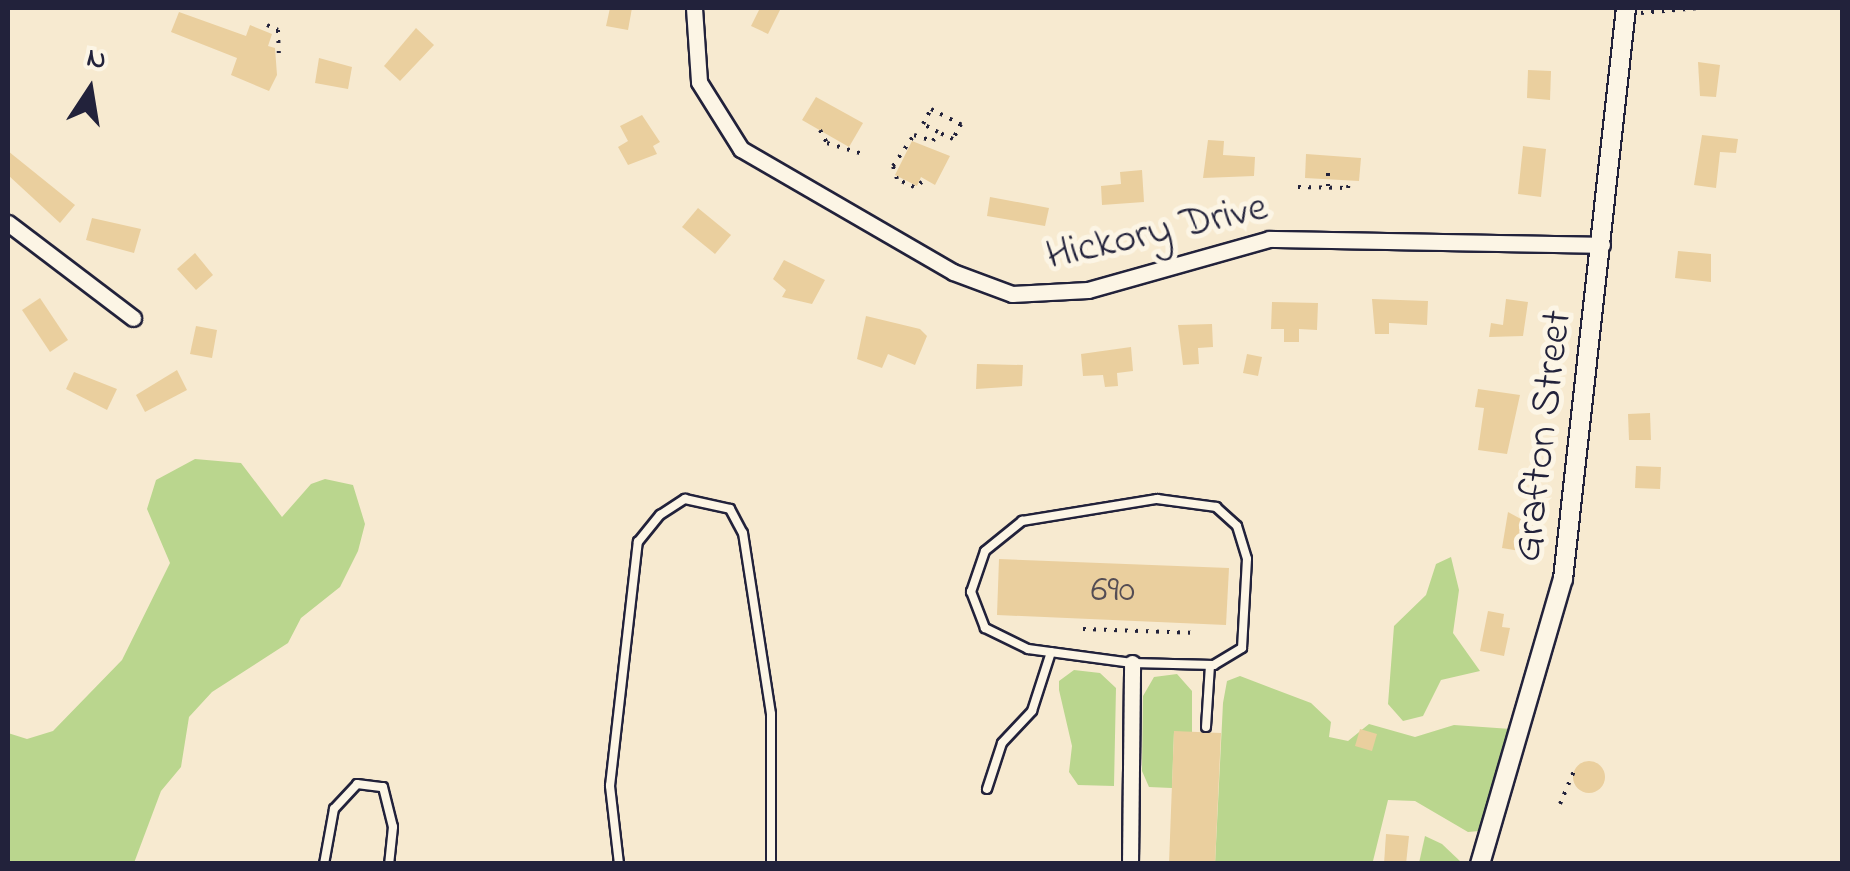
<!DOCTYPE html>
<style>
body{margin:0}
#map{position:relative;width:1850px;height:871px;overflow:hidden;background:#f7ead0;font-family:"Indie Flower",sans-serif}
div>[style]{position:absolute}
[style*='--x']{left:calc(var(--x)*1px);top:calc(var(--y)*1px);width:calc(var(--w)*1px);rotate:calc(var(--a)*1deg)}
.green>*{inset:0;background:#bad68e}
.building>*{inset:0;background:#eacf9e}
.round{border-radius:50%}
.path>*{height:4px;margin-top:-2px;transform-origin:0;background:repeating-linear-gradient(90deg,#22223b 0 2.5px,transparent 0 10.5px)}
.roads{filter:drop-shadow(2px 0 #22223b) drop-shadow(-2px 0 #22223b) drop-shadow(0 2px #22223b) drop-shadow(0 -2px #22223b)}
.service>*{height:8px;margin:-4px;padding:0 4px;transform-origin:4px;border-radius:4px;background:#fcf5e5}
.minor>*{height:15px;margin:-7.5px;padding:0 7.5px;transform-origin:7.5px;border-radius:7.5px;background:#fcf5e5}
.tertiary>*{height:18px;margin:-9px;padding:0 9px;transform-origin:9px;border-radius:9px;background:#fcf5e5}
span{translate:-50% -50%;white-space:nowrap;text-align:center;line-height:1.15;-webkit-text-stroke:10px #fcf5e5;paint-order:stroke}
.number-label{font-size:38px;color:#544d54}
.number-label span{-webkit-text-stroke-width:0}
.street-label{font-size:42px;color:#22223b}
.frame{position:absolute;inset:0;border:10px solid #22223b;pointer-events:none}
.north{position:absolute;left:40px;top:40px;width:100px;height:100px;-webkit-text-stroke:8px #fcf5e5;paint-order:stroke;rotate:12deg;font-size:28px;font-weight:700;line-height:40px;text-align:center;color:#22223b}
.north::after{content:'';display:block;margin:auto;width:35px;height:45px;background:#22223b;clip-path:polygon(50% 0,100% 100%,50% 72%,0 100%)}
</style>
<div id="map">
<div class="green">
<i style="clip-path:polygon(195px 459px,241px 463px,282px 517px,311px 484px,325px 479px,353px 485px,365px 524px,358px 551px,340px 587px,301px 618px,288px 643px,212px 692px,189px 717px,181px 767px,161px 791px,134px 863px,8px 863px,8px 733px,27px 739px,53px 731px,122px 660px,170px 563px,147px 509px,156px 480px)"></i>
<i style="clip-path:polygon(1451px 557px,1459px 590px,1453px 633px,1480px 671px,1441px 680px,1423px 716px,1403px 721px,1388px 704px,1394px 626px,1426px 595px,1436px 564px)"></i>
<i style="clip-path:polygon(1074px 670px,1100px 673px,1116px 688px,1114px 786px,1078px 785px,1069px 772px,1072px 746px,1059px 690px,1059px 681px)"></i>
<i style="clip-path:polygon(1177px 674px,1192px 691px,1192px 732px,1174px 732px,1172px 788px,1149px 787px,1142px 771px,1143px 696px,1154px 677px)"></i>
<i style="clip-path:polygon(1240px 676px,1311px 703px,1331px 722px,1329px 737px,1348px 741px,1369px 724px,1415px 737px,1454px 725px,1511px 729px,1479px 831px,1468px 832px,1415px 801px,1388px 800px,1373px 861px,1382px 863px,1215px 864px,1223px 703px,1227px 681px)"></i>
<i style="clip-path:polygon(1425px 836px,1442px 844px,1462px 863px,1419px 863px)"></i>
</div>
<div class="building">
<i style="clip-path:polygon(610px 8px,632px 8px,628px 30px,606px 26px)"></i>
<i style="clip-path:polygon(760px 8px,781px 8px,768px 34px,751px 26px)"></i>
<i style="clip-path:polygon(179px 12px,246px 36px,250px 25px,272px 34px,268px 46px,275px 48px,277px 75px,269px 91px,231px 75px,237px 58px,171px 32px)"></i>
<i style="clip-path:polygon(416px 28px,434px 45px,400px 81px,384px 66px)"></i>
<i style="clip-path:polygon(319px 58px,352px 67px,348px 89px,315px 83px)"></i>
<i style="clip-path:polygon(1698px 62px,1720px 65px,1716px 97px,1700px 96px)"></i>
<i style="clip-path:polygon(1528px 70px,1551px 71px,1550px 100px,1527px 98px)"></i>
<i style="clip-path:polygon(816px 97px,863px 123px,849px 147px,802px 120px)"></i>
<i style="clip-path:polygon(642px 115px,660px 142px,653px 146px,657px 154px,628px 165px,618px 147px,628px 141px,620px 126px)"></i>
<i style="clip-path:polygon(1702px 135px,1738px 139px,1736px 153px,1720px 152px,1716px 188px,1694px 185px)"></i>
<i style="clip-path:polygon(1208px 140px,1224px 141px,1223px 155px,1255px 157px,1254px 176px,1203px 178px)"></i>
<i style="clip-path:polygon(912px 141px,950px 156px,935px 185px,921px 177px,917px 186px,895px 175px)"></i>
<i style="clip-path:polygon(1523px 146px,1546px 149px,1541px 197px,1518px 194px)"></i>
<i style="clip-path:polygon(8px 151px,75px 205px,60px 223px,8px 175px)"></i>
<i style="clip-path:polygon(1306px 154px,1361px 158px,1359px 181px,1305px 178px)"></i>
<i style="clip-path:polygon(1142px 170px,1144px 202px,1102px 205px,1101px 186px,1121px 184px,1120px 172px)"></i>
<i style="clip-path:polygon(990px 197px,1049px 208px,1045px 226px,987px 216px)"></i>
<i style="clip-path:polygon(698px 208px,731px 235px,715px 254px,682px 227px)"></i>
<i style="clip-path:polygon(92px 218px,141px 229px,134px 253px,86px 240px)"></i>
<i style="clip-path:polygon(1678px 251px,1711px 254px,1711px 282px,1675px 278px)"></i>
<i style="clip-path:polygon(195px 253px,213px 275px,196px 290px,177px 269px)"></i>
<i style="clip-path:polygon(784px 260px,825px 280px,812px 304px,782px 297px,786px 290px,773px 279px)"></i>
<i style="clip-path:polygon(40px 298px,68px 340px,50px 352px,22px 310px)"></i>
<i style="clip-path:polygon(1372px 299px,1428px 301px,1427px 325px,1389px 323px,1389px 334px,1375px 334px)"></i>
<i style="clip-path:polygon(1506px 299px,1528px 302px,1523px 336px,1489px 337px,1491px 323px,1503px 325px)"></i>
<i style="clip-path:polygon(1272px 302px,1318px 303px,1317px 330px,1299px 329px,1299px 342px,1284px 342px,1284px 329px,1271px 329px)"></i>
<i style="clip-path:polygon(866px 316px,920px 329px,927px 336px,915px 365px,888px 354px,882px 368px,857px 359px)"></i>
<i style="clip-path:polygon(1212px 324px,1213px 347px,1198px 348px,1199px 364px,1183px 365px,1178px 325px)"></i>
<i style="clip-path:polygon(196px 326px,217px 330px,212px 358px,190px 354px)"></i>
<i style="clip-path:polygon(1131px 347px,1133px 371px,1117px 373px,1118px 386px,1105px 387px,1103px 375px,1083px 376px,1081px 354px)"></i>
<i style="clip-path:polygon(1247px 354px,1262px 357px,1258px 376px,1243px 373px)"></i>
<i style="clip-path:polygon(977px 364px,1023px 365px,1022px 386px,976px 389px)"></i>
<i style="clip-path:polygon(177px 370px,187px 390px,145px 412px,136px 395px)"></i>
<i style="clip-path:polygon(74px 372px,117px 389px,107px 410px,66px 389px)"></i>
<i style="clip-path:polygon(1478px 389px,1520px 395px,1507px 454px,1478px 450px,1484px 408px,1475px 407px)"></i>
<i style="clip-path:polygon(1650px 413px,1651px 440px,1629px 440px,1628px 414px)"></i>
<i style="clip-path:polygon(1636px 466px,1661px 467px,1660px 489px,1635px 488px)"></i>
<i style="clip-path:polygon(1508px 512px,1530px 524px,1526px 552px,1502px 548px)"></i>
<i style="clip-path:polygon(999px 559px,1229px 568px,1226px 625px,997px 615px)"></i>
<i style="clip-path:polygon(1488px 611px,1504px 614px,1502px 627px,1510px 628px,1504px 656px,1480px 651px)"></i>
<i style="clip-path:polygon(1360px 729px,1377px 734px,1372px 751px,1355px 746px)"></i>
<i style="clip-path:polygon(1174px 731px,1221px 733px,1215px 864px,1169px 864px)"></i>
<i class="round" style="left:1573px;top:761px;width:32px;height:32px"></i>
<i style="clip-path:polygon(1386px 834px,1409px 836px,1406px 864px,1384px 864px)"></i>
</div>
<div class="path">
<i style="--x:1641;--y:13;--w:58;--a:-4.9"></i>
<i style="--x:267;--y:25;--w:12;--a:24"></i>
<i style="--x:278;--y:30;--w:23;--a:88"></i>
<i style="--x:820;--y:130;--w:15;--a:62"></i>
<i style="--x:827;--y:143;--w:37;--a:17"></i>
<i style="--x:922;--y:182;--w:9;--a:148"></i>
<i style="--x:914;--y:187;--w:19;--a:-155"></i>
<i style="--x:897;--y:179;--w:14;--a:-107"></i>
<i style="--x:893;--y:166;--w:37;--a:-56"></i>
<i style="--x:914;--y:135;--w:20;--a:18"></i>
<i style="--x:933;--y:141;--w:10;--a:-61"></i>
<i style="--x:938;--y:132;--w:17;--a:-152"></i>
<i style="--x:923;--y:124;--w:17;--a:-62"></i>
<i style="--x:931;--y:109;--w:34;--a:27"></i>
<i style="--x:961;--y:124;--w:17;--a:118"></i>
<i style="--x:953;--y:139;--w:17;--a:-155"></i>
<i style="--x:1328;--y:186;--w:15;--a:-90"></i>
<i style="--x:1298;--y:187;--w:50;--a:1.1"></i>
<i style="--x:1348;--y:188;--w:7;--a:-82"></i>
<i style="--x:1083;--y:629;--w:115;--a:2"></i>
<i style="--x:1560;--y:804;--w:36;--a:-67"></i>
</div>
<div class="roads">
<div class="service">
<i style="--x:1157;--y:499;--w:60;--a:7.7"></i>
<i style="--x:1216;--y:507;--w:28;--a:42"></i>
<i style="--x:1237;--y:526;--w:34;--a:73"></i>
<i style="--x:1247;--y:559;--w:89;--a:93.2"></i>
<i style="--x:1242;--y:648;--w:33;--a:149"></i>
<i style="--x:1214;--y:665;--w:82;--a:-178.6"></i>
<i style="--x:1132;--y:663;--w:105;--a:-172.3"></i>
<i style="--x:1028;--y:649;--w:48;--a:-154"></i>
<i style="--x:985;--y:628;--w:39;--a:-111"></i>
<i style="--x:971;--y:592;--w:43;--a:-71.1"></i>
<i style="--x:985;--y:551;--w:48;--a:-39"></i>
<i style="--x:1022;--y:521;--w:137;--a:-9.3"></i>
<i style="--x:1206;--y:727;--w:62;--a:-86.3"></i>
<i style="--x:987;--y:789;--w:48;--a:-71.9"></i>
<i style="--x:1002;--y:743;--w:44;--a:-46.8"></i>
<i style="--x:1032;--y:711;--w:62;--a:-72.1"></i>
<i style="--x:324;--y:864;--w:56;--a:-79.7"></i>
<i style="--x:334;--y:809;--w:34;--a:-47"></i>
<i style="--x:357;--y:784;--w:26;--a:7"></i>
<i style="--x:383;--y:787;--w:41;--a:76"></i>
<i style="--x:393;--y:827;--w:37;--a:96"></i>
<i style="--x:619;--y:864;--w:79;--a:-96.6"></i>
<i style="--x:610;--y:786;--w:246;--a:-83.5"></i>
<i style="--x:638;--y:542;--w:35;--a:-51"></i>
<i style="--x:660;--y:515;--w:30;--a:-33"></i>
<i style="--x:685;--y:499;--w:46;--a:12.5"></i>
<i style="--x:730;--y:509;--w:27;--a:62"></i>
<i style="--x:743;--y:533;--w:183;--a:81.2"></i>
<i style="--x:771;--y:714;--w:150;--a:90"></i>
</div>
<div class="minor">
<i style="--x:694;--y:8;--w:74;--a:86.1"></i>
<i style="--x:699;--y:82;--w:79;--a:57.9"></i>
<i style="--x:741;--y:149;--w:245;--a:30.1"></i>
<i style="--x:953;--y:272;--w:63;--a:20.4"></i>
<i style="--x:1012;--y:294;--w:76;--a:-3"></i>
<i style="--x:1088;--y:290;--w:188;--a:-15.7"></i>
<i style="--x:1269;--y:239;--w:333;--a:1"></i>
<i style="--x:8;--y:223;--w:157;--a:37.2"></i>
<i style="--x:1130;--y:864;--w:201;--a:-89.4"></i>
</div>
<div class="tertiary">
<i style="--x:1480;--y:864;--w:297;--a:-73.8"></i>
<i style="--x:1563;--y:579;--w:574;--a:-83.7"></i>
</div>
</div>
<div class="number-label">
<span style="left:1113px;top:592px">690</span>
</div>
<div class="street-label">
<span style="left:1157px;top:233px;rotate:-13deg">Hickory Drive</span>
<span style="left:1544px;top:436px;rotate:-83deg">Grafton Street</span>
</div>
<div class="frame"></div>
<div class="north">N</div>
</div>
